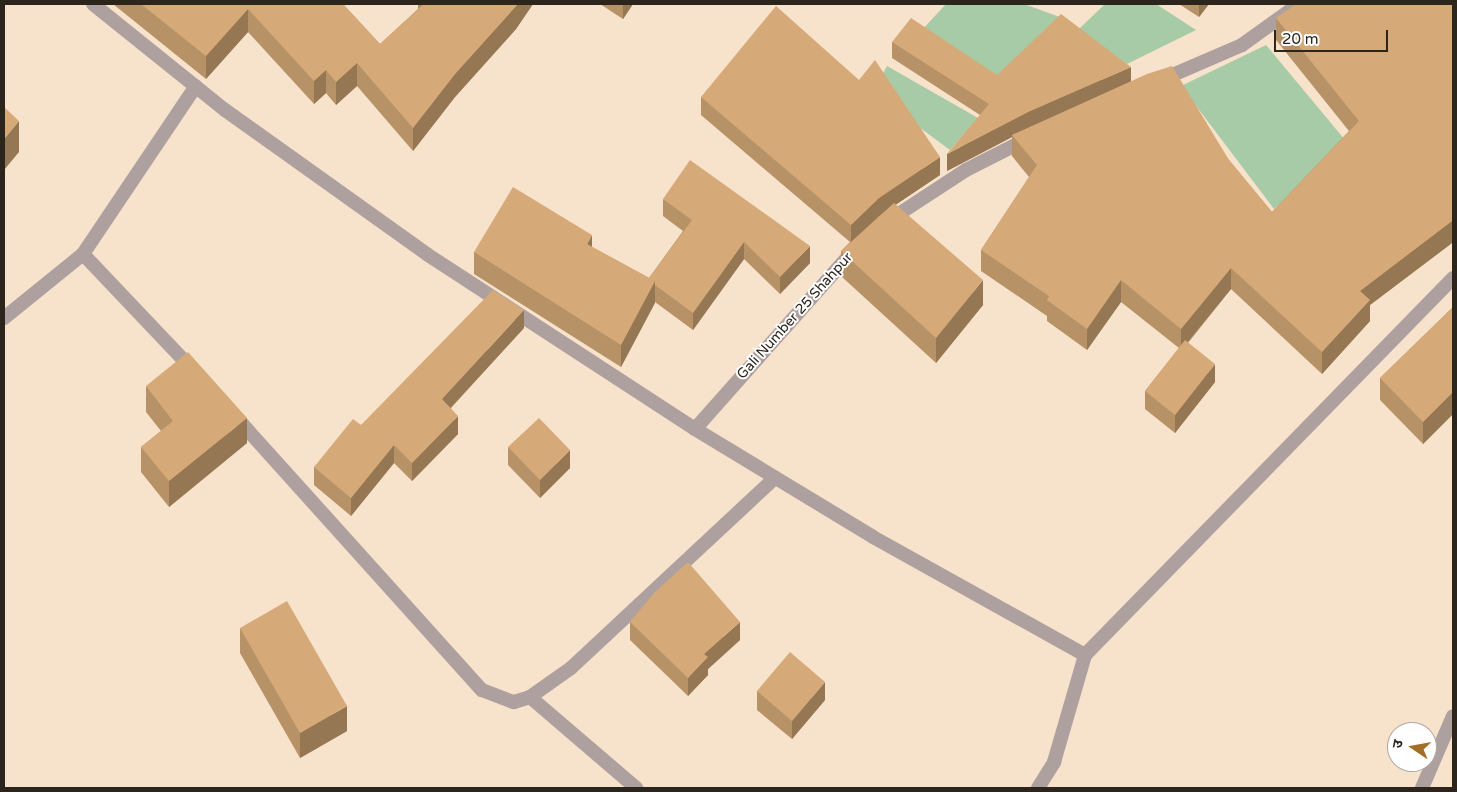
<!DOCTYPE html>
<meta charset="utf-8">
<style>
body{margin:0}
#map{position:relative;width:1457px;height:792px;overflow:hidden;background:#f7e2cb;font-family:"Varela Round","Noto Sans Devanagari",sans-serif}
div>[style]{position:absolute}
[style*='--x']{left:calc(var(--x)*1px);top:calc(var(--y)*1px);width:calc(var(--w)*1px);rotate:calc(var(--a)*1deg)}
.green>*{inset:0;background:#a6cba6}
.minor>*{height:14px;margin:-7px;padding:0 7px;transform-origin:7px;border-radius:7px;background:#aea09f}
.wall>*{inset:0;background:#b89267}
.shaded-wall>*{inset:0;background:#967754}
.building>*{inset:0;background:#d6aa78}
span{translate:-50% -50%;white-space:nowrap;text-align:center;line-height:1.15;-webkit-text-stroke:4px #fff;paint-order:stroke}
.street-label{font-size:14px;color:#2c251c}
.frame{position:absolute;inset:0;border:5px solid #2c251c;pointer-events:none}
.north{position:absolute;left:1387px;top:722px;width:50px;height:50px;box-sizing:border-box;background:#fff;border:1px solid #aba8a4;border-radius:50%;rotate:282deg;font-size:14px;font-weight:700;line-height:20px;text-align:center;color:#2c251c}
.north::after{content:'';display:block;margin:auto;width:18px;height:22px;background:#a26f26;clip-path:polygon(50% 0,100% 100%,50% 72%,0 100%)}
.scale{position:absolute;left:1274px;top:30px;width:114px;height:22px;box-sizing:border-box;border:2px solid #2c251c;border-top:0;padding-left:6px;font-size:15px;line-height:18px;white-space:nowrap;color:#2c251c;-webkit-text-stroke:4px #fff;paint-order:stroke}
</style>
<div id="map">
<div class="green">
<i style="clip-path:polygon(946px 4px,1024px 4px,1065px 19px,1000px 82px,923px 29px)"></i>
<i style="clip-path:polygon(1105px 4px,1156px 4px,1196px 30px,1127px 64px,1079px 29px)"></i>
<i style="clip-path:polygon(1266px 45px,1350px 146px,1274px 209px,1181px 86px)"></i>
<i style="clip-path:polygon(887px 66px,978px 118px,950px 150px,873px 93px)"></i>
</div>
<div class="minor">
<i style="--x:93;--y:4;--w:169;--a:38.8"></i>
<i style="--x:225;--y:110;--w:249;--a:35.5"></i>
<i style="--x:428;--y:255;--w:319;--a:33.1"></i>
<i style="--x:695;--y:429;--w:208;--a:31.2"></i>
<i style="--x:873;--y:537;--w:243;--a:29.1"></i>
<i style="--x:1161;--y:80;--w:88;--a:-23.4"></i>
<i style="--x:1242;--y:45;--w:70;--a:-35.7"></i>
<i style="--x:888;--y:221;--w:93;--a:-33.2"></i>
<i style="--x:966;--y:170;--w:71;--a:-26.9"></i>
<i style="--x:4;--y:318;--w:102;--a:-39"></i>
<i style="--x:194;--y:371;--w:161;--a:-133.5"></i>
<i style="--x:83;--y:254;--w:202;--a:-56.1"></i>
<i style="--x:235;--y:416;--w:369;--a:48"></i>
<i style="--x:482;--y:690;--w:34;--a:21"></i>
<i style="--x:514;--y:702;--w:17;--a:-17"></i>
<i style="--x:530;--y:697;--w:50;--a:-35.3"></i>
<i style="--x:571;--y:668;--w:279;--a:-43"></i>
<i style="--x:695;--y:429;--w:238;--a:-48.4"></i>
<i style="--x:530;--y:697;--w:140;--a:40.6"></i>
<i style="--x:1038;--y:788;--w:31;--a:-58"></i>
<i style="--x:1054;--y:762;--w:111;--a:-73.8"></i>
<i style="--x:1085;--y:655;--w:527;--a:-45.69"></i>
<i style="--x:1422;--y:788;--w:78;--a:-66.7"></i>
</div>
<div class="wall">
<i style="clip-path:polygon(113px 4px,343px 4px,380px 44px,418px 9px,418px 4px,533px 4px,516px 29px,455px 97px,413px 151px,357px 86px,336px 105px,326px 93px,314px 104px,248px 32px,206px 79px)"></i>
<i style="clip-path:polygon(600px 4px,633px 4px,623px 19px)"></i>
<i style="clip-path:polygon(1179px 4px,1209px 4px,1199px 17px)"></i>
<i style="clip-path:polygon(1453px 4px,1453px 244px,1452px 243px,1370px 305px,1370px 321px,1322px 374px,1231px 289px,1188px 343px,1215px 382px,1175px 433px,1145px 409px,1145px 391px,1179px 348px,1121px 302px,1087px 350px,1047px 321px,1047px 316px,981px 271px,981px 250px,1029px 177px,1012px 156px,1012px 137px,947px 171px,980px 115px,892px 58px,892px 42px,997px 75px,1131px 81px,1229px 160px,1272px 212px,1349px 131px,1276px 40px,1276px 18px)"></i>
<i style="clip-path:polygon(701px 97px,940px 175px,895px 205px,983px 305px,936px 363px,841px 276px,841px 251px,850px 242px,701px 115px)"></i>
<i style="clip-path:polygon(663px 199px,810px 263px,780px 294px,744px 259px,693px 330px,655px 302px,621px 367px,474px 274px,474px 252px,592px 247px,649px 278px,683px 231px,663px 216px)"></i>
<i style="clip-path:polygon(1453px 307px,1453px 414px,1423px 444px,1380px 400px,1380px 378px)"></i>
<i style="clip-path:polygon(524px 328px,451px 408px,458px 434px,412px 481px,394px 463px,351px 516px,314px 485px,314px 467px,361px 425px)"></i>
<i style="clip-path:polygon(146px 386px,247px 443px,169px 507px,141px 472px,141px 447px,161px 431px,146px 412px)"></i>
<i style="clip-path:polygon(508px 447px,570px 468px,540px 498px,508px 465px)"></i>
<i style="clip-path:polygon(630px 622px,740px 640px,708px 669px,708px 675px,688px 696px,630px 640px)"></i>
<i style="clip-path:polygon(240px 628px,347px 731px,300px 758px,240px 653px)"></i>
<i style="clip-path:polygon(757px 691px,825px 700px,792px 739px,757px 710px)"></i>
</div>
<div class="shaded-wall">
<i style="clip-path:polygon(518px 4px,533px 4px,516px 29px,455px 97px,413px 151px,413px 128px,455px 74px)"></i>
<i style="clip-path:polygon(623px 4px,633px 4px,623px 19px)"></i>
<i style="clip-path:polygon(1199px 4px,1209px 4px,1199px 17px)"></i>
<i style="clip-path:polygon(248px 9px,248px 32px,206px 79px,206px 56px)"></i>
<i style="clip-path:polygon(357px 63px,357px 86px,336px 105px,336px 82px)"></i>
<i style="clip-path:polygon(1131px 67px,1131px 83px,1012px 135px,1012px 137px,947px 171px,947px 154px,1028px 112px)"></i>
<i style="clip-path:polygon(326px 70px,326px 93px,314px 104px,314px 81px)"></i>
<i style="clip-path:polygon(19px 121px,19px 152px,4px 170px,4px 139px)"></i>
<i style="clip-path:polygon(940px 157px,940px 175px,879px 216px,851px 243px,851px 225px,879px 198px)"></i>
<i style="clip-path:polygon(1452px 221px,1452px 243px,1370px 305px,1370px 321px,1322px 374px,1322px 352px,1360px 291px)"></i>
<i style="clip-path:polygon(592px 235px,592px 257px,587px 244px)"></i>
<i style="clip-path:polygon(744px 242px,744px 259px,693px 330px,693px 313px)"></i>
<i style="clip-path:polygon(810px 246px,810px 263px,780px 294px,780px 277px)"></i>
<i style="clip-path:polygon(1231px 268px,1231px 289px,1181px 350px,1181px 329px)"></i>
<i style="clip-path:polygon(983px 280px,983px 305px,936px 363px,936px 338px)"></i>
<i style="clip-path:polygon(1121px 280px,1121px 302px,1087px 350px,1087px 329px)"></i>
<i style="clip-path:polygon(655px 281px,655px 303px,621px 367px,621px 345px)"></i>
<i style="clip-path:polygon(524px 310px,524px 328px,442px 417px,442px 399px)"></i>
<i style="clip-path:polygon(1215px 364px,1215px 382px,1175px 433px,1175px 415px)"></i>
<i style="clip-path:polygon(1453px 392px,1453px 414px,1423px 444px,1423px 422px)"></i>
<i style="clip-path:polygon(458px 416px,458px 434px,412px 481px,412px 463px)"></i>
<i style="clip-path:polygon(247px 418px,247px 443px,169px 507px,169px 481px)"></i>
<i style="clip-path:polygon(394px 445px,394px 463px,351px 516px,351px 498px)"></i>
<i style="clip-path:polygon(570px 450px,570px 468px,540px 498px,540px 480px)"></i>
<i style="clip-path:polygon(740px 622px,740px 640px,708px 669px,708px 675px,688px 696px,688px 678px,704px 654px)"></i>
<i style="clip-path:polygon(825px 682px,825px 700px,792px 739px,792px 721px)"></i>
<i style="clip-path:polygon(347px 706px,347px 731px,300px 758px,300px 733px)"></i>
</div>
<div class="building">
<i style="clip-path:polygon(141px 4px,343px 4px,380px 44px,424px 4px,518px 4px,455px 74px,413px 128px,357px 63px,336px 82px,326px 70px,314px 81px,248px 9px,206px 56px)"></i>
<i style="clip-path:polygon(1296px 4px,1453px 4px,1453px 58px,1452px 60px,1453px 61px,1453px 222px,1452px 221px,1360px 291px,1370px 300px,1322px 352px,1231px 268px,1181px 329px,1121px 280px,1087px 329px,1047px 300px,1049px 296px,981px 250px,1037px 165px,1012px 135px,1147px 74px,1172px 66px,1229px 160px,1272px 212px,1359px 121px,1276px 18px)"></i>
<i style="clip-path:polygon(776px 6px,859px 80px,875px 60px,940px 157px,879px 198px,851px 225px,701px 97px)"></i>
<i style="clip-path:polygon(1061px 14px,1131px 67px,1028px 112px,947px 154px,989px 104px,892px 42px,911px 18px,997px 75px)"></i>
<i style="clip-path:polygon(4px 107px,19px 121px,4px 139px)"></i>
<i style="clip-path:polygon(690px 160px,810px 246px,780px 277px,744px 242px,693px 313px,655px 285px,655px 281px,649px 278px,692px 220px,663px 199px)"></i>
<i style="clip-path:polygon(513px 187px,592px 235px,587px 244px,655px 281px,621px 345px,474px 252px)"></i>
<i style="clip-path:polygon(894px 203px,983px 280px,936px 338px,841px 251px)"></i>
<i style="clip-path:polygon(493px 290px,524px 310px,442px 399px,458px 416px,412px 463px,394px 445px,351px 498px,314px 467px,353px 419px,361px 425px)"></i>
<i style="clip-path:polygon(1453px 307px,1453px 392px,1423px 422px,1380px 378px)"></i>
<i style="clip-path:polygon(1185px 340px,1215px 364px,1175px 415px,1145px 391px)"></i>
<i style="clip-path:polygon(188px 352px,247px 418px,169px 481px,141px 447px,173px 421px,146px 386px)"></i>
<i style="clip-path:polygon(539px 418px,570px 450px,540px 480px,508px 447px)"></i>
<i style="clip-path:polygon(688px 562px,740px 622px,704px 654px,708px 657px,688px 678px,630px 622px,654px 593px)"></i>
<i style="clip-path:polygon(287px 601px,347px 706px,300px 733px,240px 628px)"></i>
<i style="clip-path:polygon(790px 652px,825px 682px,792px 721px,757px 691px)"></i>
</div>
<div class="street-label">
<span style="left:795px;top:316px;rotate:-48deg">Gali Number 25 Shahpur</span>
</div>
<div class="frame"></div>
<div class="north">उ</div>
<div class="scale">20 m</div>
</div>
